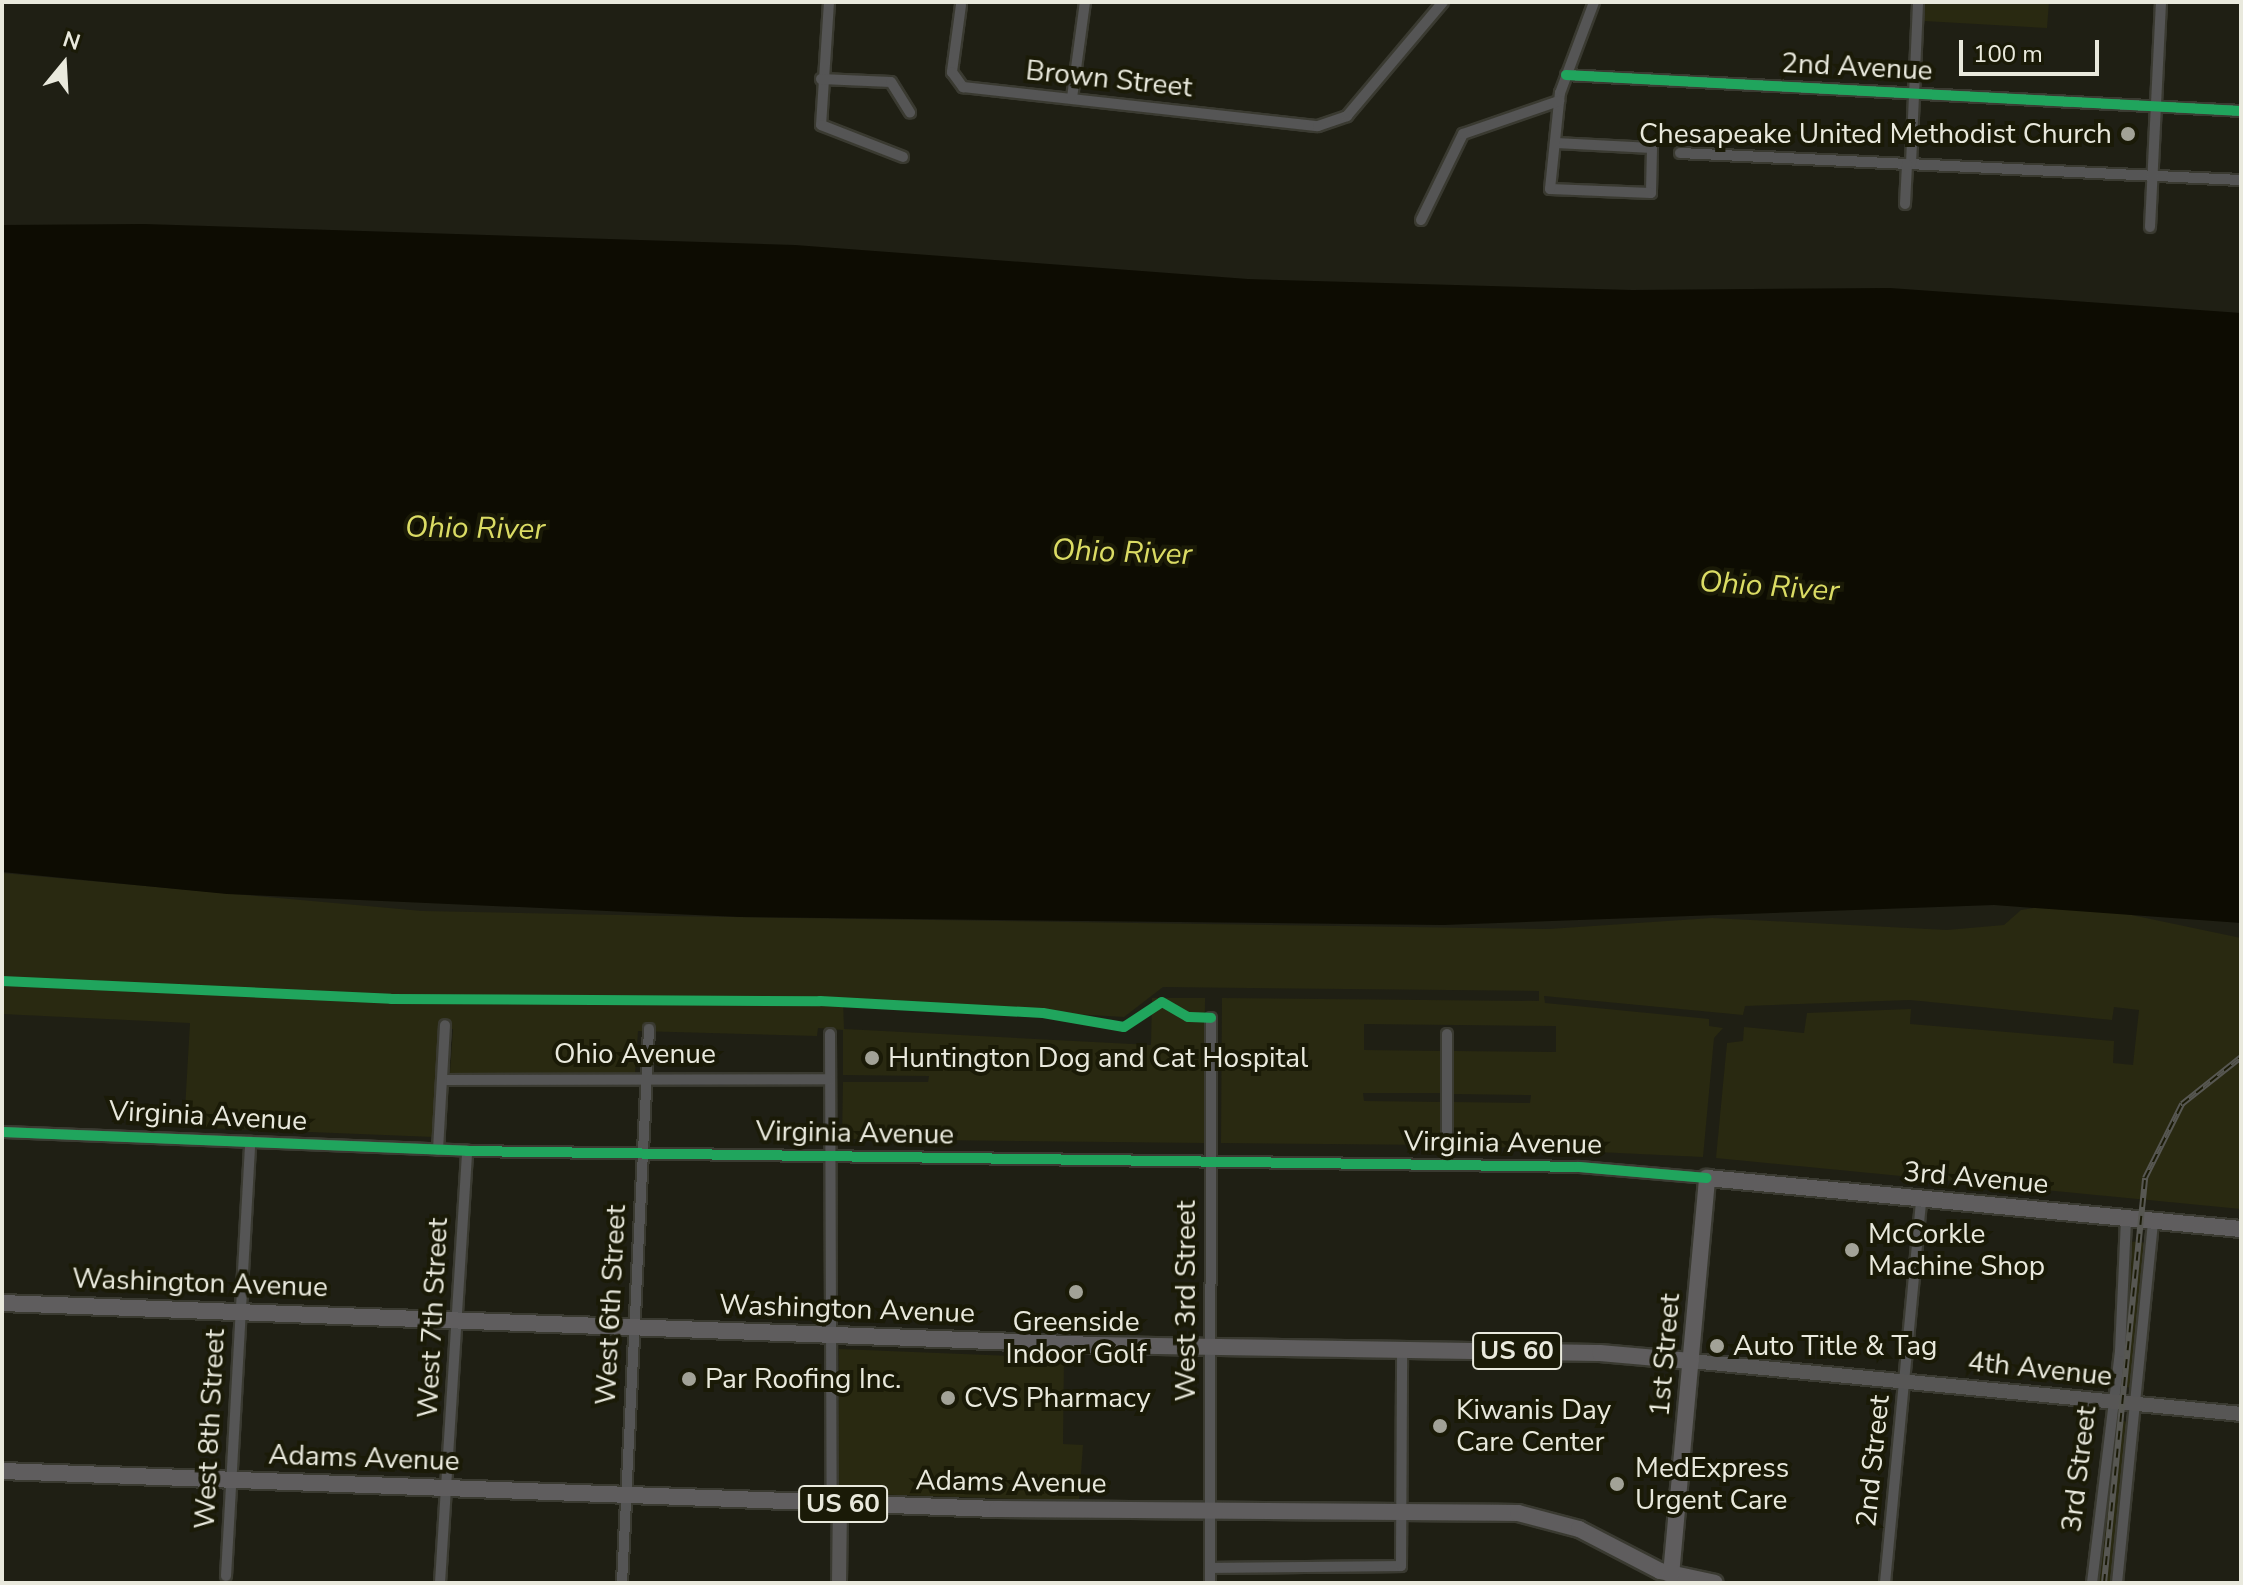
<!DOCTYPE html>
<style>
body{margin:0}
#map{position:relative;width:2243px;height:1585px;overflow:hidden;background:#1f1f14;font-family:"Nunito Sans",sans-serif}
div>[style]{position:absolute}
[style*='--x']{left:calc(var(--x)*1px);top:calc(var(--y)*1px);width:calc(var(--w)*1px);rotate:calc(var(--a)*1deg)}
.built>*{inset:0;background:#292911}
.water>*{inset:0;background:#0d0c02}
.roads{filter:drop-shadow(2px 0 #3a3a31) drop-shadow(-2px 0 #3a3a31) drop-shadow(0 2px #3a3a31) drop-shadow(0 -2px #3a3a31)}
.street>*{height:10px;margin:-5px;padding:0 5px;transform-origin:5px;border-radius:5px;background:#555}
.secondary>*{height:14px;margin:-7px;padding:0 7px;transform-origin:7px;border-radius:7px;background:#575655}
.primary>*{height:16px;margin:-8px;padding:0 8px;transform-origin:8px;border-radius:8px;background:#5f5d5e}
.rail>*{height:6px;margin-top:-3px;transform-origin:0;background:repeating-linear-gradient(90deg,#1a1a07 0 9px,#575752 0 18px);box-sizing:border-box;border-block:2px solid #575752}
.cycleway>*{height:10px;margin:-5px;padding:0 5px;transform-origin:5px;border-radius:5px;background:#20a55d}
.dots>*{width:22px;height:22px;translate:-50% -50%;box-sizing:border-box;border:4px solid #1a1a07;border-radius:50%}
span{translate:-50% -50%;white-space:nowrap;text-align:center;line-height:1.15;-webkit-text-stroke:8px #1a1a07;paint-order:stroke}
.shield-label span{padding:2px 6px;background:#1a1a07;border:2px solid;border-radius:6px;-webkit-text-stroke-width:0}
.shield-label{font-size:26px;color:#e9e9dd;font-weight:700}
.street-label{font-size:28px;color:#e9e9dd}
.poi-label{font-size:28px;color:#e9e9dd}
.right{translate:-100% -50%;text-align:right}
.left{translate:0 -50%;text-align:left}
.water-label{font-size:30px;color:#dbdc64;font-style:italic}
.frame{position:absolute;inset:0;border:4px solid #e9e9dd;pointer-events:none}
.north{position:absolute;left:24px;top:24px;width:80px;height:80px;-webkit-text-stroke:6px #1a1a07;paint-order:stroke;rotate:18deg;font-size:22px;font-weight:700;line-height:32px;text-align:center;color:#e9e9dd}
.north::after{content:'';display:block;margin:auto;width:28px;height:36px;background:#e9e9dd;clip-path:polygon(50% 0,100% 100%,50% 72%,0 100%)}
.scale{position:absolute;left:1959px;top:40px;width:140px;height:36px;box-sizing:border-box;border:4px solid #e9e9dd;border-top:0;padding-left:10px;font-size:24px;line-height:28px;white-space:nowrap;color:#e9e9dd;-webkit-text-stroke:6px #1a1a07;paint-order:stroke}
</style>
<div id="map">
<div class="built">
<i style="clip-path:polygon(1925px 2px,2049px 2px,2047px 28px,1924px 21px)"></i>
<i style="clip-path:polygon(2px 873px,422px 911px,667px 916px,1549px 929px,1712px 918px,1947px 930px,2004px 925px,2021px 910px,2041px 907px,2122px 913px,2241px 938px,2241px 1209px,1716px 1158px,1727px 1043px,1743px 1041px,1744px 1027px,1804px 1033px,1807px 1013px,1911px 1009px,1910px 1024px,2114px 1041px,2113px 1063px,2133px 1065px,2139px 1010px,2114px 1007px,2112px 1020px,1910px 1000px,1745px 1006px,1743px 1015px,1544px 996px,1545px 1003px,1709px 1019px,1709px 1026px,1723px 1028px,1714px 1038px,1703px 1157px,1453px 1145px,1453px 1102px,1530px 1103px,1531px 1095px,1453px 1094px,1454px 1051px,1556px 1052px,1556px 1026px,1364px 1024px,1364px 1050px,1441px 1051px,1440px 1093px,1363px 1093px,1364px 1101px,1440px 1102px,1440px 1145px,1221px 1143px,1222px 998px,1539px 1001px,1539px 991px,1163px 987px,1124px 1017px,843px 1000px,844px 1029px,1151px 1045px,1152px 998px,1205px 998px,1204px 1143px,842px 1139px,843px 1082px,928px 1082px,929px 1076px,843px 1075px,843px 1030px,818px 1028px,817px 1036px,638px 1031px,635px 1074px,450px 1073px,453px 1029px,441px 1028px,434px 1137px,184px 1127px,190px 1023px,2px 1014px)"></i>
<i style="clip-path:polygon(2127px 1241px,2149px 1243px,2135px 1388px,2114px 1386px)"></i>
<i style="clip-path:polygon(839px 1349px,1064px 1358px,1063px 1444px,1083px 1445px,1079px 1501px,838px 1493px)"></i>
<i style="clip-path:polygon(2110px 1420px,2132px 1422px,2116px 1583px,2095px 1583px)"></i>
</div>
<div class="water">
<i style="clip-path:polygon(144px 224px,795px 245px,1248px 279px,1632px 290px,1890px 288px,2241px 313px,2241px 923px,1994px 905px,1443px 925px,740px 917px,227px 894px,2px 872px,2px 225px)"></i>
</div>
<div class="roads">
<div class="street">
<i style="--x:829;--y:2;--w:123;--a:93.7"></i>
<i style="--x:821;--y:125;--w:88;--a:21.3"></i>
<i style="--x:961;--y:5;--w:68;--a:97.7"></i>
<i style="--x:952;--y:72;--w:19;--a:54"></i>
<i style="--x:963;--y:87;--w:357;--a:6.3"></i>
<i style="--x:1318;--y:126;--w:31;--a:-19"></i>
<i style="--x:1347;--y:116;--w:149;--a:-49.9"></i>
<i style="--x:1566;--y:75;--w:676;--a:3.05"></i>
<i style="--x:821;--y:79;--w:70;--a:2.5"></i>
<i style="--x:891;--y:82;--w:36;--a:58"></i>
<i style="--x:1072;--y:98;--w:97;--a:-82.3"></i>
<i style="--x:1556;--y:143;--w:96;--a:3"></i>
<i style="--x:1652;--y:148;--w:45;--a:91.3"></i>
<i style="--x:1651;--y:193;--w:101;--a:-177.7"></i>
<i style="--x:1550;--y:189;--w:97;--a:-84.1"></i>
<i style="--x:1560;--y:93;--w:97;--a:-69.5"></i>
<i style="--x:1680;--y:153;--w:562;--a:2.76"></i>
<i style="--x:1911;--y:164;--w:162;--a:-87.5"></i>
<i style="--x:1905;--y:204;--w:40;--a:-87.1"></i>
<i style="--x:1421;--y:220;--w:96;--a:-64"></i>
<i style="--x:1463;--y:134;--w:102;--a:-19"></i>
<i style="--x:2150;--y:227;--w:225;--a:-87.2"></i>
<i style="--x:830;--y:1034;--w:470;--a:89.8"></i>
<i style="--x:442;--y:1080;--w:387;--a:-0.1"></i>
<i style="--x:2;--y:1132;--w:465;--a:2.3"></i>
<i style="--x:467;--y:1151;--w:1112;--a:0.82"></i>
<i style="--x:1579;--y:1167;--w:128;--a:4.9"></i>
<i style="--x:438;--y:1150;--w:125;--a:-86.8"></i>
<i style="--x:1447;--y:1165;--w:131;--a:-90"></i>
<i style="--x:1210;--y:1568;--w:191;--a:-0.6"></i>
<i style="--x:1401;--y:1566;--w:216;--a:-89.7"></i>
<i style="--x:226;--y:1576;--w:435;--a:-86.8"></i>
<i style="--x:440;--y:1583;--w:433;--a:-86.4"></i>
<i style="--x:622;--y:1583;--w:555;--a:-87.21"></i>
<i style="--x:1210;--y:1583;--w:565;--a:-89.9"></i>
<i style="--x:1885;--y:1583;--w:386;--a:-84.6"></i>
<i style="--x:2092;--y:1583;--w:233;--a:-83.1"></i>
<i style="--x:2120;--y:1352;--w:134;--a:-87.4"></i>
<i style="--x:2117;--y:1583;--w:365;--a:-84.3"></i>
</div>
<div class="secondary">
<i style="--x:1691;--y:1361;--w:553;--a:5.5"></i>
<i style="--x:839;--y:1583;--w:79;--a:-89.3"></i>
</div>
<div class="primary">
<i style="--x:2;--y:1303;--w:1093;--a:2.2"></i>
<i style="--x:1094;--y:1345;--w:506;--a:0.91"></i>
<i style="--x:1600;--y:1353;--w:91;--a:5"></i>
<i style="--x:2;--y:1471;--w:996;--a:2.19"></i>
<i style="--x:997;--y:1509;--w:521;--a:0.44"></i>
<i style="--x:1518;--y:1513;--w:63;--a:14.7"></i>
<i style="--x:1579;--y:1529;--w:91;--a:27.4"></i>
<i style="--x:1660;--y:1571;--w:56;--a:12.3"></i>
<i style="--x:1671;--y:1575;--w:399;--a:-84.8"></i>
<i style="--x:1707;--y:1178;--w:536;--a:5.46"></i>
</div>
</div>
<div class="rail">
<i style="--x:2104;--y:1583;--w:407;--a:-84.2"></i>
<i style="--x:2145;--y:1178;--w:83;--a:-63.4"></i>
<i style="--x:2182;--y:1104;--w:75;--a:-38.5"></i>
</div>
<div class="cycleway">
<i style="--x:1566;--y:75;--w:676;--a:3.05"></i>
<i style="--x:2;--y:981;--w:389;--a:2.6"></i>
<i style="--x:391;--y:999;--w:429;--a:0.3"></i>
<i style="--x:820;--y:1001;--w:223;--a:3.1"></i>
<i style="--x:1043;--y:1013;--w:82;--a:9.8"></i>
<i style="--x:1124;--y:1027;--w:45;--a:-33.3"></i>
<i style="--x:1162;--y:1002;--w:30;--a:30"></i>
<i style="--x:1188;--y:1017;--w:23;--a:2"></i>
<i style="--x:2;--y:1132;--w:465;--a:2.3"></i>
<i style="--x:467;--y:1151;--w:1112;--a:0.82"></i>
<i style="--x:1579;--y:1167;--w:128;--a:4.9"></i>
</div>
<div class="dots">
<i style="left:2128px;top:134px;background:#a2a297"></i>
<i style="left:872px;top:1058px;background:#a2a297"></i>
<i style="left:1852px;top:1250px;background:#a2a297"></i>
<i style="left:1076px;top:1292px;background:#a2a297"></i>
<i style="left:1717px;top:1346px;background:#a2a297"></i>
<i style="left:689px;top:1379px;background:#a2a297"></i>
<i style="left:948px;top:1398px;background:#a2a297"></i>
<i style="left:1440px;top:1426px;background:#a2a297"></i>
<i style="left:1617px;top:1484px;background:#a2a297"></i>
</div>
<div class="shield-label">
<span style="left:1517px;top:1351px">US 60</span>
<span style="left:843px;top:1504px">US 60</span>
</div>
<div class="street-label">
<span style="left:1857px;top:67px;rotate:3deg">2nd Avenue</span>
<span style="left:1109px;top:79px;rotate:6deg">Brown Street</span>
<span style="left:635px;top:1054px">Ohio Avenue</span>
<span style="left:208px;top:1116px;rotate:3deg">Virginia Avenue</span>
<span style="left:855px;top:1133px;rotate:1deg">Virginia Avenue</span>
<span style="left:1503px;top:1143px;rotate:1deg">Virginia Avenue</span>
<span style="left:1976px;top:1178px;rotate:5deg">3rd Avenue</span>
<span style="left:200px;top:1283px;rotate:2deg">Washington Avenue</span>
<span style="left:1186px;top:1301px;rotate:-90deg">West 3rd Street</span>
<span style="left:611px;top:1305px;rotate:-87deg">West 6th Street</span>
<span style="left:847px;top:1309px;rotate:2deg">Washington Avenue</span>
<span style="left:433px;top:1318px;rotate:-87deg">West 7th Street</span>
<span style="left:1665px;top:1355px;rotate:-85deg">1st Street</span>
<span style="left:2040px;top:1369px;rotate:6deg">4th Avenue</span>
<span style="left:210px;top:1429px;rotate:-87deg">West 8th Street</span>
<span style="left:364px;top:1458px;rotate:2deg">Adams Avenue</span>
<span style="left:1873px;top:1461px;rotate:-84deg">2nd Street</span>
<span style="left:2079px;top:1469px;rotate:-83deg">3rd Street</span>
<span style="left:1011px;top:1482px;rotate:1deg">Adams Avenue</span>
</div>
<div class="poi-label">
<span class="right" style="left:2112px;top:134px">Chesapeake United Methodist Church</span>
<span class="left" style="left:888px;top:1058px">Huntington Dog and Cat Hospital</span>
<span class="left" style="left:1868px;top:1250px">McCorkle<br>Machine Shop</span>
<span style="left:1076px;top:1338px">Greenside<br>Indoor Golf</span>
<span class="left" style="left:1733px;top:1346px">Auto Title &amp; Tag</span>
<span class="left" style="left:705px;top:1379px">Par Roofing Inc.</span>
<span class="left" style="left:964px;top:1398px">CVS Pharmacy</span>
<span class="left" style="left:1456px;top:1426px">Kiwanis Day<br>Care Center</span>
<span class="left" style="left:1635px;top:1484px">MedExpress<br>Urgent Care</span>
</div>
<div class="water-label">
<span style="left:475px;top:529px;rotate:1deg">Ohio River</span>
<span style="left:1122px;top:553px;rotate:2deg">Ohio River</span>
<span style="left:1769px;top:587px;rotate:4deg">Ohio River</span>
</div>
<div class="frame"></div>
<div class="north">N</div>
<div class="scale">100 m</div>
</div>
